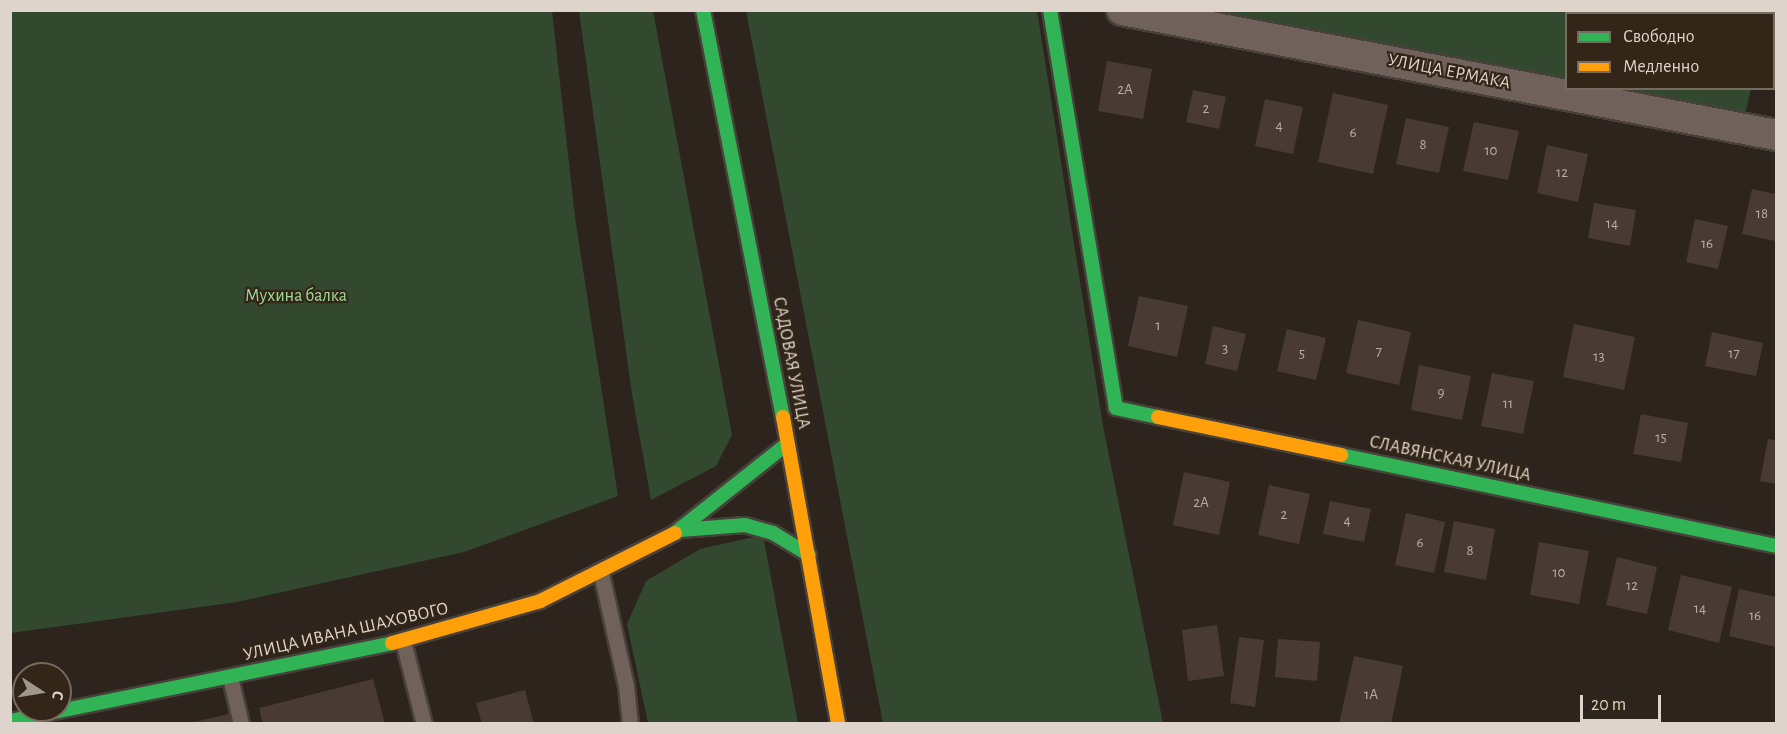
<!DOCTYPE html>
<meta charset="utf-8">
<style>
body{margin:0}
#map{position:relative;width:1787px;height:734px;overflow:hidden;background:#2d251d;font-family:"Alegreya Sans",sans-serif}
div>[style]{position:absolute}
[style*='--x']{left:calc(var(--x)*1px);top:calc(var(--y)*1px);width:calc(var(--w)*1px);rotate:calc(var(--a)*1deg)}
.green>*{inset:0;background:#32482f}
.building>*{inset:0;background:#493a36}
.roads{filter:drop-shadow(2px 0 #48413b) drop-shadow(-2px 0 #48413b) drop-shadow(0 2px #48413b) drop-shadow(0 -2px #48413b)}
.lane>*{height:15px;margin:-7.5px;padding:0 7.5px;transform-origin:7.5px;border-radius:7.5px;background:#70615b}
.street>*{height:30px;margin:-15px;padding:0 15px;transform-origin:15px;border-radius:15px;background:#70615b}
.fast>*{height:14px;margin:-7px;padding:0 7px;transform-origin:7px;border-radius:7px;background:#30b455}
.slow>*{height:14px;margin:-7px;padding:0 7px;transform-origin:7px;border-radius:7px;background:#ff9f0a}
span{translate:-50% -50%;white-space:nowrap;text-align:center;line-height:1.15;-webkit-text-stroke:4.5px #332517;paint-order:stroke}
.number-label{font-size:15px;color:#b9aea6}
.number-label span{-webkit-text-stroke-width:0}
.street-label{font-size:18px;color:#ded4cb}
.park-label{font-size:18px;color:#9add99}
.frame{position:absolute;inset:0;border:12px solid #ded4cb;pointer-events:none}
.legend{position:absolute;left:1565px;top:12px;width:210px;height:78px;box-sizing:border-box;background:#332517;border:2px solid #776b5f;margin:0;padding:8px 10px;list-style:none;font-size:18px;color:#ded4cb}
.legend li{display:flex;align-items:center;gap:12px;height:30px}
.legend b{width:30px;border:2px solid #776b5f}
.north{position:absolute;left:12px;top:662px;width:60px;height:60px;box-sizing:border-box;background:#332517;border:2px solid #776b5f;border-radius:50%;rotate:102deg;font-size:16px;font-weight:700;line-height:24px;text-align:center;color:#ded4cb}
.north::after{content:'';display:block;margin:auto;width:21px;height:27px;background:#a0978e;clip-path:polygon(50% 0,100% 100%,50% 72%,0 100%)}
.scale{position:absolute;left:1580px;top:695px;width:81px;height:27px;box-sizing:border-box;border:3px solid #ded4cb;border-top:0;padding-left:8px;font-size:18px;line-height:21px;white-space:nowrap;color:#ded4cb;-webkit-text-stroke:4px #332517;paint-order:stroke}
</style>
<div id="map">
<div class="green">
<i style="clip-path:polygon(10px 11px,552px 11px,575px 217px,618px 496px,464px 552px,237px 602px,11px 633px)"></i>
<i style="clip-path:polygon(579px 11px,653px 11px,732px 435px,716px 466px,651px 500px,632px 394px)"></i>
<i style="clip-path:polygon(746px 11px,1037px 11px,1103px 426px,1163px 723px,883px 723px)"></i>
<i style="clip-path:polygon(1211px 11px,1769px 11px,1566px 14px,1566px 86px)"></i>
<i style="clip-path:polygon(1579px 89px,1751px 89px,1743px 123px)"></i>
<i style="clip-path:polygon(763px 535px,798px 723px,648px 723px,627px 624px,646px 581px,700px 549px)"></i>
</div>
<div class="building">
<i style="clip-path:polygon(1107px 61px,1152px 69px,1143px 119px,1098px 111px)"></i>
<i style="clip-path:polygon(1193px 90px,1226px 97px,1219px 129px,1186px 122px)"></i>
<i style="clip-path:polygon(1333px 93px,1388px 105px,1373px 174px,1318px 162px)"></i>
<i style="clip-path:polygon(1265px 99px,1303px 107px,1293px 154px,1255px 146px)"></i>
<i style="clip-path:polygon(1406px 118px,1449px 127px,1439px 173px,1396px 164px)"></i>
<i style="clip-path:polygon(1474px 122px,1519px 131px,1508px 180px,1463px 171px)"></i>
<i style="clip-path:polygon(1547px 145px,1588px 154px,1578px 202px,1537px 193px)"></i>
<i style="clip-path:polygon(1752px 189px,1776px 194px,1775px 241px,1742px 234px)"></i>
<i style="clip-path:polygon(1594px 203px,1636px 210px,1630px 246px,1588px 238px)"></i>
<i style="clip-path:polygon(1695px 219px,1728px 226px,1718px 269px,1686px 262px)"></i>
<i style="clip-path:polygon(1139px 296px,1188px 306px,1177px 357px,1128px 346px)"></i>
<i style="clip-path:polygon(1358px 320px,1411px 332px,1399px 385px,1346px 373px)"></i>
<i style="clip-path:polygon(1574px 324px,1635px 337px,1624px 390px,1563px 377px)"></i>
<i style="clip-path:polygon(1213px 326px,1246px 334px,1237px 371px,1205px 364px)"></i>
<i style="clip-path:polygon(1287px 329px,1326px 338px,1316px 380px,1277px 371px)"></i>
<i style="clip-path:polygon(1712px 332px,1763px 343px,1756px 376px,1705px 366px)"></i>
<i style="clip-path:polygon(1419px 365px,1471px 376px,1462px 420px,1411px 410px)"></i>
<i style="clip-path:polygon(1492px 373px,1534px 381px,1523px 434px,1481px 426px)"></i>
<i style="clip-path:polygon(1641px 414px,1688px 423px,1681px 462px,1633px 454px)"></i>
<i style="clip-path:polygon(1768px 439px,1776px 440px,1776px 484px,1760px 481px)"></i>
<i style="clip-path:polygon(1184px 472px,1230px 482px,1219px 535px,1173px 525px)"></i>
<i style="clip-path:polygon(1269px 485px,1310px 494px,1299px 544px,1258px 535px)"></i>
<i style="clip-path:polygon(1330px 501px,1371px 509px,1364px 542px,1323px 534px)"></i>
<i style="clip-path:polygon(1406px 513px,1445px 522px,1434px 573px,1395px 565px)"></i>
<i style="clip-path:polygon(1454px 521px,1495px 529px,1486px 580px,1444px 572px)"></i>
<i style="clip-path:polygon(1539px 542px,1589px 551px,1579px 604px,1530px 595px)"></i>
<i style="clip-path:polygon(1617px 557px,1657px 567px,1647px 614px,1606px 605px)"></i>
<i style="clip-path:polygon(1681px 575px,1732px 587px,1719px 643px,1668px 630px)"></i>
<i style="clip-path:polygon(1739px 589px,1776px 597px,1776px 647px,1729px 636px)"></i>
<i style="clip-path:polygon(1217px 625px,1224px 676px,1188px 681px,1182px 630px)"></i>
<i style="clip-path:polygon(1239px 637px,1264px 640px,1255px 707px,1230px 703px)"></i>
<i style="clip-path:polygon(1278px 639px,1320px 642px,1317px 681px,1275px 677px)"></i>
<i style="clip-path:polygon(1354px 656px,1403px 666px,1391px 724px,1339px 724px)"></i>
<i style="clip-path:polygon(373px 679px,385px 724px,263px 724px,259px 708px)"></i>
<i style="clip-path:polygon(525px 690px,534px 724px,482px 724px,476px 703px)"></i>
<i style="clip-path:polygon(232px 713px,235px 724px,191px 724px,191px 723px)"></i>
</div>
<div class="roads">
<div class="lane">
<i style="--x:601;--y:573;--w:116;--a:77.5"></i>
<i style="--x:626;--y:686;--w:38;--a:84"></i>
<i style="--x:403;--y:641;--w:86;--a:75.8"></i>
<i style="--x:230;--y:677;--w:48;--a:76.8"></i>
</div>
<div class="street">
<i style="--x:1122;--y:10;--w:666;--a:10.82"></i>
</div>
<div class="fast">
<i style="--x:703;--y:10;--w:415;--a:78.9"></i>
<i style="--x:1050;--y:10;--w:403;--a:80.6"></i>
<i style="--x:1116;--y:408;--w:43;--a:12.1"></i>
<i style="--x:1341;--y:455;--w:444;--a:11.8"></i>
<i style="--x:680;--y:530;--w:65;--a:-4.4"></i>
<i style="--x:745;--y:525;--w:29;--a:16"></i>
<i style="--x:773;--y:533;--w:42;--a:31.4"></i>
<i style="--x:675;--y:533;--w:144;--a:-38.5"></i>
<i style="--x:10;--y:721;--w:390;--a:-11.5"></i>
</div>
<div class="slow">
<i style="--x:783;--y:417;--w:312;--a:79.8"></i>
<i style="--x:1158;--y:417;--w:187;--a:11.7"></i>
<i style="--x:392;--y:643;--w:154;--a:-15.8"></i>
<i style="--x:540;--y:601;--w:151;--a:-26.7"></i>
</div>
</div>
<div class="number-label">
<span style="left:1125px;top:90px">2А</span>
<span style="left:1206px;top:109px">2</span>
<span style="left:1279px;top:126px">4</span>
<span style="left:1353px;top:133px">6</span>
<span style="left:1423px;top:145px">8</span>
<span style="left:1491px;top:151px">10</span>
<span style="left:1562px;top:173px">12</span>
<span style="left:1762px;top:214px">18</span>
<span style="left:1612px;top:224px">14</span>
<span style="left:1707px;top:244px">16</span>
<span style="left:1158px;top:326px">1</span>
<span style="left:1225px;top:349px">3</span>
<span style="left:1379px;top:352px">7</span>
<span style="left:1302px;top:354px">5</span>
<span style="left:1734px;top:354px">17</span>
<span style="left:1599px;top:357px">13</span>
<span style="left:1441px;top:393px">9</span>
<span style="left:1508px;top:404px">11</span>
<span style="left:1661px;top:438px">15</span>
<span style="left:1201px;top:503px">2А</span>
<span style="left:1284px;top:515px">2</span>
<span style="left:1347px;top:521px">4</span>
<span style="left:1420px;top:543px">6</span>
<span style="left:1470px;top:551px">8</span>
<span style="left:1559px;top:573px">10</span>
<span style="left:1632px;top:586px">12</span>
<span style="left:1700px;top:609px">14</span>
<span style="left:1755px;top:616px">16</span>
<span style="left:1371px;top:695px">1А</span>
</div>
<div class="street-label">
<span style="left:1449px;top:72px;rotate:11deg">УЛИЦА ЕРМАКА</span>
<span style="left:791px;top:363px;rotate:79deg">САДОВАЯ УЛИЦА</span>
<span style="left:1450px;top:459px;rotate:12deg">СЛАВЯНСКАЯ УЛИЦА</span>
<span style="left:346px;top:632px;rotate:-13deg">УЛИЦА ИВАНА ШАХОВОГО</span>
</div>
<div class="park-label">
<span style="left:296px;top:296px">Мухина балка</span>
</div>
<div class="frame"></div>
<ul class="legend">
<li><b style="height:8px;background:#30b455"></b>Свободно</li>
<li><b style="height:8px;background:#ff9f0a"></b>Медленно</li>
</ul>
<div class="north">С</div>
<div class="scale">20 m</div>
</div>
